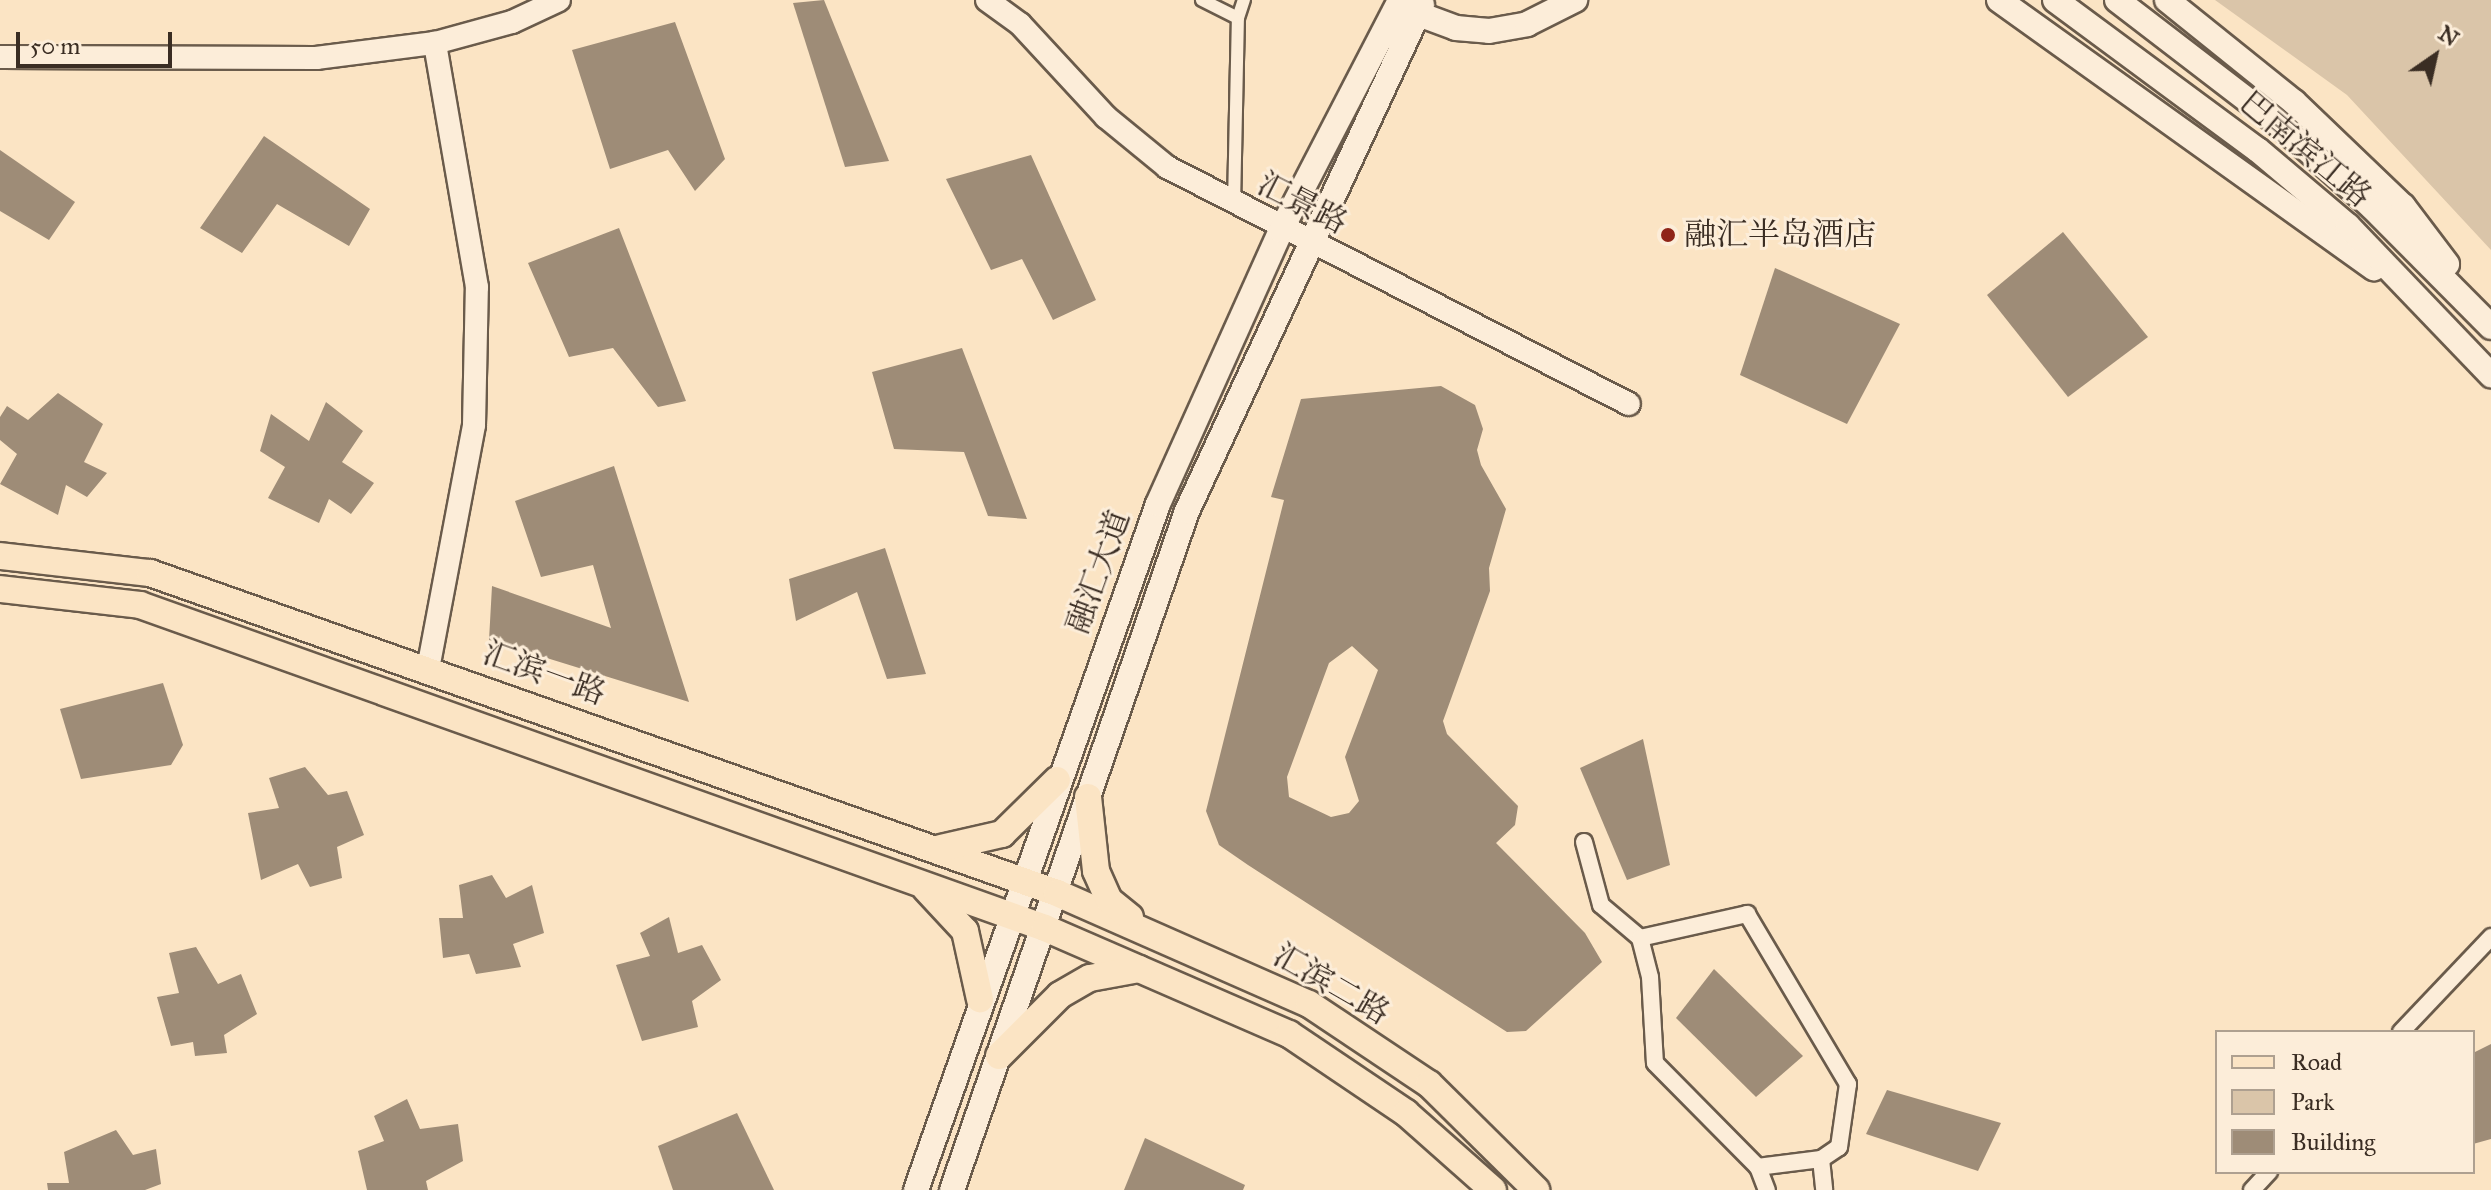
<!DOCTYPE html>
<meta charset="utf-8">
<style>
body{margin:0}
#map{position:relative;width:2491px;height:1190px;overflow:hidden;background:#fbe4c4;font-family:"IM FELL Great Primer","Noto Serif SC",serif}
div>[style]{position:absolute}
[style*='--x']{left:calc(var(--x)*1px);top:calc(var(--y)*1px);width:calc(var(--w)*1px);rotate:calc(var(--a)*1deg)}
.green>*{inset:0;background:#dac5a9}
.building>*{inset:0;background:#9e8c77}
.roads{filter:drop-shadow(2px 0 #6a5b4b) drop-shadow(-2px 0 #6a5b4b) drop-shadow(0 2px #6a5b4b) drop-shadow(0 -2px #6a5b4b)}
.pedestrian>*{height:12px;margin:-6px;padding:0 6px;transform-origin:6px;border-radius:6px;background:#fcedd9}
.minor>*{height:16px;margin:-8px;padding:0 8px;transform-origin:8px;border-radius:8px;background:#fcedd9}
.tertiary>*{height:22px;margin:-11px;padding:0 11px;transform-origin:11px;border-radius:11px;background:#fcedd9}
.secondary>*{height:24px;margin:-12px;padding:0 12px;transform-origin:12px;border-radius:12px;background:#fcedd9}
.primary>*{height:26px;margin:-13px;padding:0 13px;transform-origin:13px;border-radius:13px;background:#fbe4c4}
.dots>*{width:22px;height:22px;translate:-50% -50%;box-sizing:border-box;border:4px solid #fcedd9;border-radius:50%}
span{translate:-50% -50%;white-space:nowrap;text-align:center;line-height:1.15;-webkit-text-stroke:6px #fcedd9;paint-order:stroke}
.street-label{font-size:32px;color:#3a2d23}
.poi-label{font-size:32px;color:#3a2d23}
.left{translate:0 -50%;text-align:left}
.legend{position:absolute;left:2215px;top:1030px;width:260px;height:144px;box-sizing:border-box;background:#fcedd9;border:2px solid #aea090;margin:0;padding:10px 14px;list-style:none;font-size:24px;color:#3a2d23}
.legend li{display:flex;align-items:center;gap:16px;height:40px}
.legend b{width:40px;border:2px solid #aea090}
.north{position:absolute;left:2395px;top:16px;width:80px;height:80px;-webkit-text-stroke:6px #fcedd9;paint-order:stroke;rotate:34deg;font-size:22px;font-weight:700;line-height:32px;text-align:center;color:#3a2d23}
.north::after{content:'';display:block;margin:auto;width:28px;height:36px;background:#3a2d23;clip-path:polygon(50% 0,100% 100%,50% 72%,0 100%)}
.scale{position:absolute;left:16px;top:32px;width:156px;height:36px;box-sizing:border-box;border:4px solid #3a2d23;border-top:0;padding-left:10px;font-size:24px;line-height:28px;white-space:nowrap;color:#3a2d23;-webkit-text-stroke:6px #fcedd9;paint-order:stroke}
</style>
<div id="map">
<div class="green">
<i style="clip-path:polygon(2215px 0,2491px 0,2491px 250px,2347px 95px)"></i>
</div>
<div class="building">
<i style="clip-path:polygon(824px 0,889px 161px,845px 167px,793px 3px)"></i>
<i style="clip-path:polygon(675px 22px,725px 159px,695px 191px,668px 150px,610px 169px,572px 50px)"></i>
<i style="clip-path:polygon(264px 136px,370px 209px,349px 246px,277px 204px,242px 253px,200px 228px)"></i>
<i style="clip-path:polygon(0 150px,75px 202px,49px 240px,0 211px)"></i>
<i style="clip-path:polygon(1031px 155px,1096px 300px,1053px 320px,1022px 259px,991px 270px,946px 179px)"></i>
<i style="clip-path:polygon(619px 228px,686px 401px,658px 407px,613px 348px,569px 357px,528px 263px)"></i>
<i style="clip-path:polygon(2063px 232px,2148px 337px,2068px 397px,1987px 295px)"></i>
<i style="clip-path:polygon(1775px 268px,1900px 324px,1847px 424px,1740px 375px)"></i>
<i style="clip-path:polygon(962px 348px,1027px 519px,988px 516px,964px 452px,894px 449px,872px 372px)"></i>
<i style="clip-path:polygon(evenodd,1441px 386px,1475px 405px,1483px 429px,1477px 450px,1481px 465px,1506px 509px,1489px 568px,1490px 591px,1443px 721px,1447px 734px,1518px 806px,1515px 825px,1496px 843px,1585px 933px,1602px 962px,1526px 1031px,1507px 1032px,1248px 865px,1219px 845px,1206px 811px,1284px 500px,1271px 497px,1301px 399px,1441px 386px,1352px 646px,1378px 670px,1345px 757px,1359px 801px,1349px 813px,1331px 817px,1289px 797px,1287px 777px,1329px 663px,1352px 646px)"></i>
<i style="clip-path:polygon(58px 393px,103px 424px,84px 462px,107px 473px,87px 497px,66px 485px,58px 515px,0 484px,17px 454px,0 440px,0 417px,7px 406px,28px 420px)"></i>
<i style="clip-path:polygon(326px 402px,363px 431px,342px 462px,374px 483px,351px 514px,329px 499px,319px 523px,268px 498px,285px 467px,260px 451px,271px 414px,309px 441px)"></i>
<i style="clip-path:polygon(614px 466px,689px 702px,489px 640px,492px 586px,611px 628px,593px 565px,541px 577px,515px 501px)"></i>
<i style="clip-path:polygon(885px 548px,926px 674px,887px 679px,857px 592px,796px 621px,789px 579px)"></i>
<i style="clip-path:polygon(163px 683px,183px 745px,171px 765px,81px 779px,60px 709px)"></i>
<i style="clip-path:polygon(1643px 739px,1670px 865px,1627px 880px,1580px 768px)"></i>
<i style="clip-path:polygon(305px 767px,328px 795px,347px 791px,364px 835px,337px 847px,342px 878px,310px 887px,298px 864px,261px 880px,248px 813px,279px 808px,269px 778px)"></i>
<i style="clip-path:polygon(492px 875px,506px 898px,532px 885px,544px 933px,513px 944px,521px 967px,476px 974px,469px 954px,443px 958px,439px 918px,463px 918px,459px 885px)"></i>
<i style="clip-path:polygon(669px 917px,678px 953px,702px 945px,721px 980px,692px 1001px,698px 1027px,642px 1041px,616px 965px,650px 956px,640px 933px)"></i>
<i style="clip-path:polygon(196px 947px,218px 984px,241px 974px,257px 1014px,224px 1035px,227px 1053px,195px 1056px,193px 1042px,171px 1046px,157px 997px,179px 993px,169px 953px)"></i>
<i style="clip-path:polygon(1714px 969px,1803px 1056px,1756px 1097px,1676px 1018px)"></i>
<i style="clip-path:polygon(2491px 1044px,2491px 1139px,2473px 1144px,2473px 1053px)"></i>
<i style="clip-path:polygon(1887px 1090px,2001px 1123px,1978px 1171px,1866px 1134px)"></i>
<i style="clip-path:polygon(407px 1099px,420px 1129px,458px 1124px,463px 1161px,426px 1181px,428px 1190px,367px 1190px,358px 1151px,384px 1141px,374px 1116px)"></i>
<i style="clip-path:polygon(737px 1113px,774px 1190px,673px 1190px,658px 1146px)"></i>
<i style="clip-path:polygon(116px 1130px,133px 1155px,156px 1149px,161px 1184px,145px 1190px,48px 1190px,47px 1183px,69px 1183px,64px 1152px)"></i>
<i style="clip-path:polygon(1145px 1138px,1245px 1185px,1243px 1190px,1124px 1190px)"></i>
</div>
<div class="roads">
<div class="pedestrian">
<i style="--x:1202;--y:0;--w:40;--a:26.6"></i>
<i style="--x:1238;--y:18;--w:19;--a:-72"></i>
<i style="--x:1234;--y:205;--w:187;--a:-88.8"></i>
</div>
<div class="minor">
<i style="--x:1584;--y:842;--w:65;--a:74.9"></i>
<i style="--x:1601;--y:905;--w:51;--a:40.2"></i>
<i style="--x:1640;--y:938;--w:40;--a:75.6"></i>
<i style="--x:1650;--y:977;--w:86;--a:86.7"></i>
<i style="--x:1655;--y:1063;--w:146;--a:45.3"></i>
<i style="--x:1758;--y:1167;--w:25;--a:69"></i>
<i style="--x:1640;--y:938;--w:110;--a:-12.6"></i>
<i style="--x:1747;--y:914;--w:198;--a:59.3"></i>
<i style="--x:1848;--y:1084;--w:64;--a:98.1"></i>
<i style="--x:1839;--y:1147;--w:22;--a:146"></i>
<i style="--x:1821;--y:1159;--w:64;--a:172.8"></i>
<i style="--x:2401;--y:1032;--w:131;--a:-46.5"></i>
<i style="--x:1821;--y:1159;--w:31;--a:84"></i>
<i style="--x:2252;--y:1190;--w:25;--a:-47"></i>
</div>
<div class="tertiary">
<i style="--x:987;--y:0;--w:41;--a:36"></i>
<i style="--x:1020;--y:24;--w:127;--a:47.2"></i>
<i style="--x:1106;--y:117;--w:79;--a:39.3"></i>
<i style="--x:1167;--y:167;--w:519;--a:27.16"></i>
<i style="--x:0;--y:57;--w:316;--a:0.2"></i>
<i style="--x:316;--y:58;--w:120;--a:-7.2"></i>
<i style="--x:435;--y:43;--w:80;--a:-15.3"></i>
<i style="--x:512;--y:22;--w:52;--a:-25.1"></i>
<i style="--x:428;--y:669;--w:248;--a:-79.3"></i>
<i style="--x:474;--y:425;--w:138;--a:-88.8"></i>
<i style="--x:477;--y:287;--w:248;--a:-99.8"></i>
</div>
<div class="secondary">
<i style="--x:1999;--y:0;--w:461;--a:35.6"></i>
<i style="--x:2055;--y:0;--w:252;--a:36.5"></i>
<i style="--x:2258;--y:150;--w:118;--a:40.2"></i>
<i style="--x:2348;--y:226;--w:207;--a:46.2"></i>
<i style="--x:2117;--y:0;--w:200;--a:37.5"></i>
<i style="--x:2276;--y:122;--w:128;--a:41.5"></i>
<i style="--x:2372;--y:207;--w:169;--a:45.2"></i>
<i style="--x:2167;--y:0;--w:163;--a:38.8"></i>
<i style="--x:2294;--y:102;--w:151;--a:43.7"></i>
<i style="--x:2403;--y:206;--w:73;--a:52.8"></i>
<i style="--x:1405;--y:9;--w:54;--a:20.4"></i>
<i style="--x:1456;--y:28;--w:33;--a:5"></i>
<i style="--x:1489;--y:31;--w:39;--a:-10"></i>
<i style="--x:1527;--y:24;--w:54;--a:-26.6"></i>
<i style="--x:916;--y:1190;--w:727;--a:-70.57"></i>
<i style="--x:1158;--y:504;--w:300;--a:-65.8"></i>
<i style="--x:1281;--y:230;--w:259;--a:-62.6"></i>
<i style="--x:952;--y:1190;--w:719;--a:-70.91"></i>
<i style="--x:1187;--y:511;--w:558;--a:-65.09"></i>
</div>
<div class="primary">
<i style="--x:0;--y:556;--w:151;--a:6.5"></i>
<i style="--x:150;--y:573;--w:962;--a:19.43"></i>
<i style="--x:1057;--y:893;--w:275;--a:23.8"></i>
<i style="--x:1309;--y:1004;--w:144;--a:33.7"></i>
<i style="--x:1429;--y:1084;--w:151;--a:44.7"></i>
<i style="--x:0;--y:589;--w:141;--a:6.5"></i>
<i style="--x:140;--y:605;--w:961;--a:19.64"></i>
<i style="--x:1045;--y:928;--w:266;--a:23.5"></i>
<i style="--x:1289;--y:1034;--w:141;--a:34"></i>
<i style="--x:1406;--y:1113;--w:116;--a:41.5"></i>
<i style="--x:1088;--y:797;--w:74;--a:83.8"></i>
<i style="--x:1096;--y:871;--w:32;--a:66"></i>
<i style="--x:1109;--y:900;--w:27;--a:39"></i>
<i style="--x:941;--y:848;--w:63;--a:-12.9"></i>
<i style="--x:1002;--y:834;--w:77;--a:-44.5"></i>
<i style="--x:926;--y:889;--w:57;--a:47.1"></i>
<i style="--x:965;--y:931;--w:70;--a:77.6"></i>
<i style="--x:999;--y:1056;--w:86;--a:-45"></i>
<i style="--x:1060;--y:995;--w:34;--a:-30"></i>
<i style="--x:1090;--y:978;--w:50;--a:-10.4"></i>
</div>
</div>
<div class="dots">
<i style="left:1668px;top:235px;background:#8f2418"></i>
</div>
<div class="street-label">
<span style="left:2305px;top:150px;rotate:40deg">巴南滨江路</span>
<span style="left:1302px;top:204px;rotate:27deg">汇景路</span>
<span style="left:1099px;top:572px;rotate:-70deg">融汇大道</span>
<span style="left:544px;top:674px;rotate:20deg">汇滨一路</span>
<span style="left:1331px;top:985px;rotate:30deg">汇滨二路</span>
</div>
<div class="poi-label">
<span class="left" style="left:1684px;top:235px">融汇半岛酒店</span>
</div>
<ul class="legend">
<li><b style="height:10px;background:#fbe4c4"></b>Road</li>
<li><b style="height:22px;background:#dac5a9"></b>Park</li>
<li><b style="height:22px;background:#9e8c77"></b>Building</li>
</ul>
<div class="north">N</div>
<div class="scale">50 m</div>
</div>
